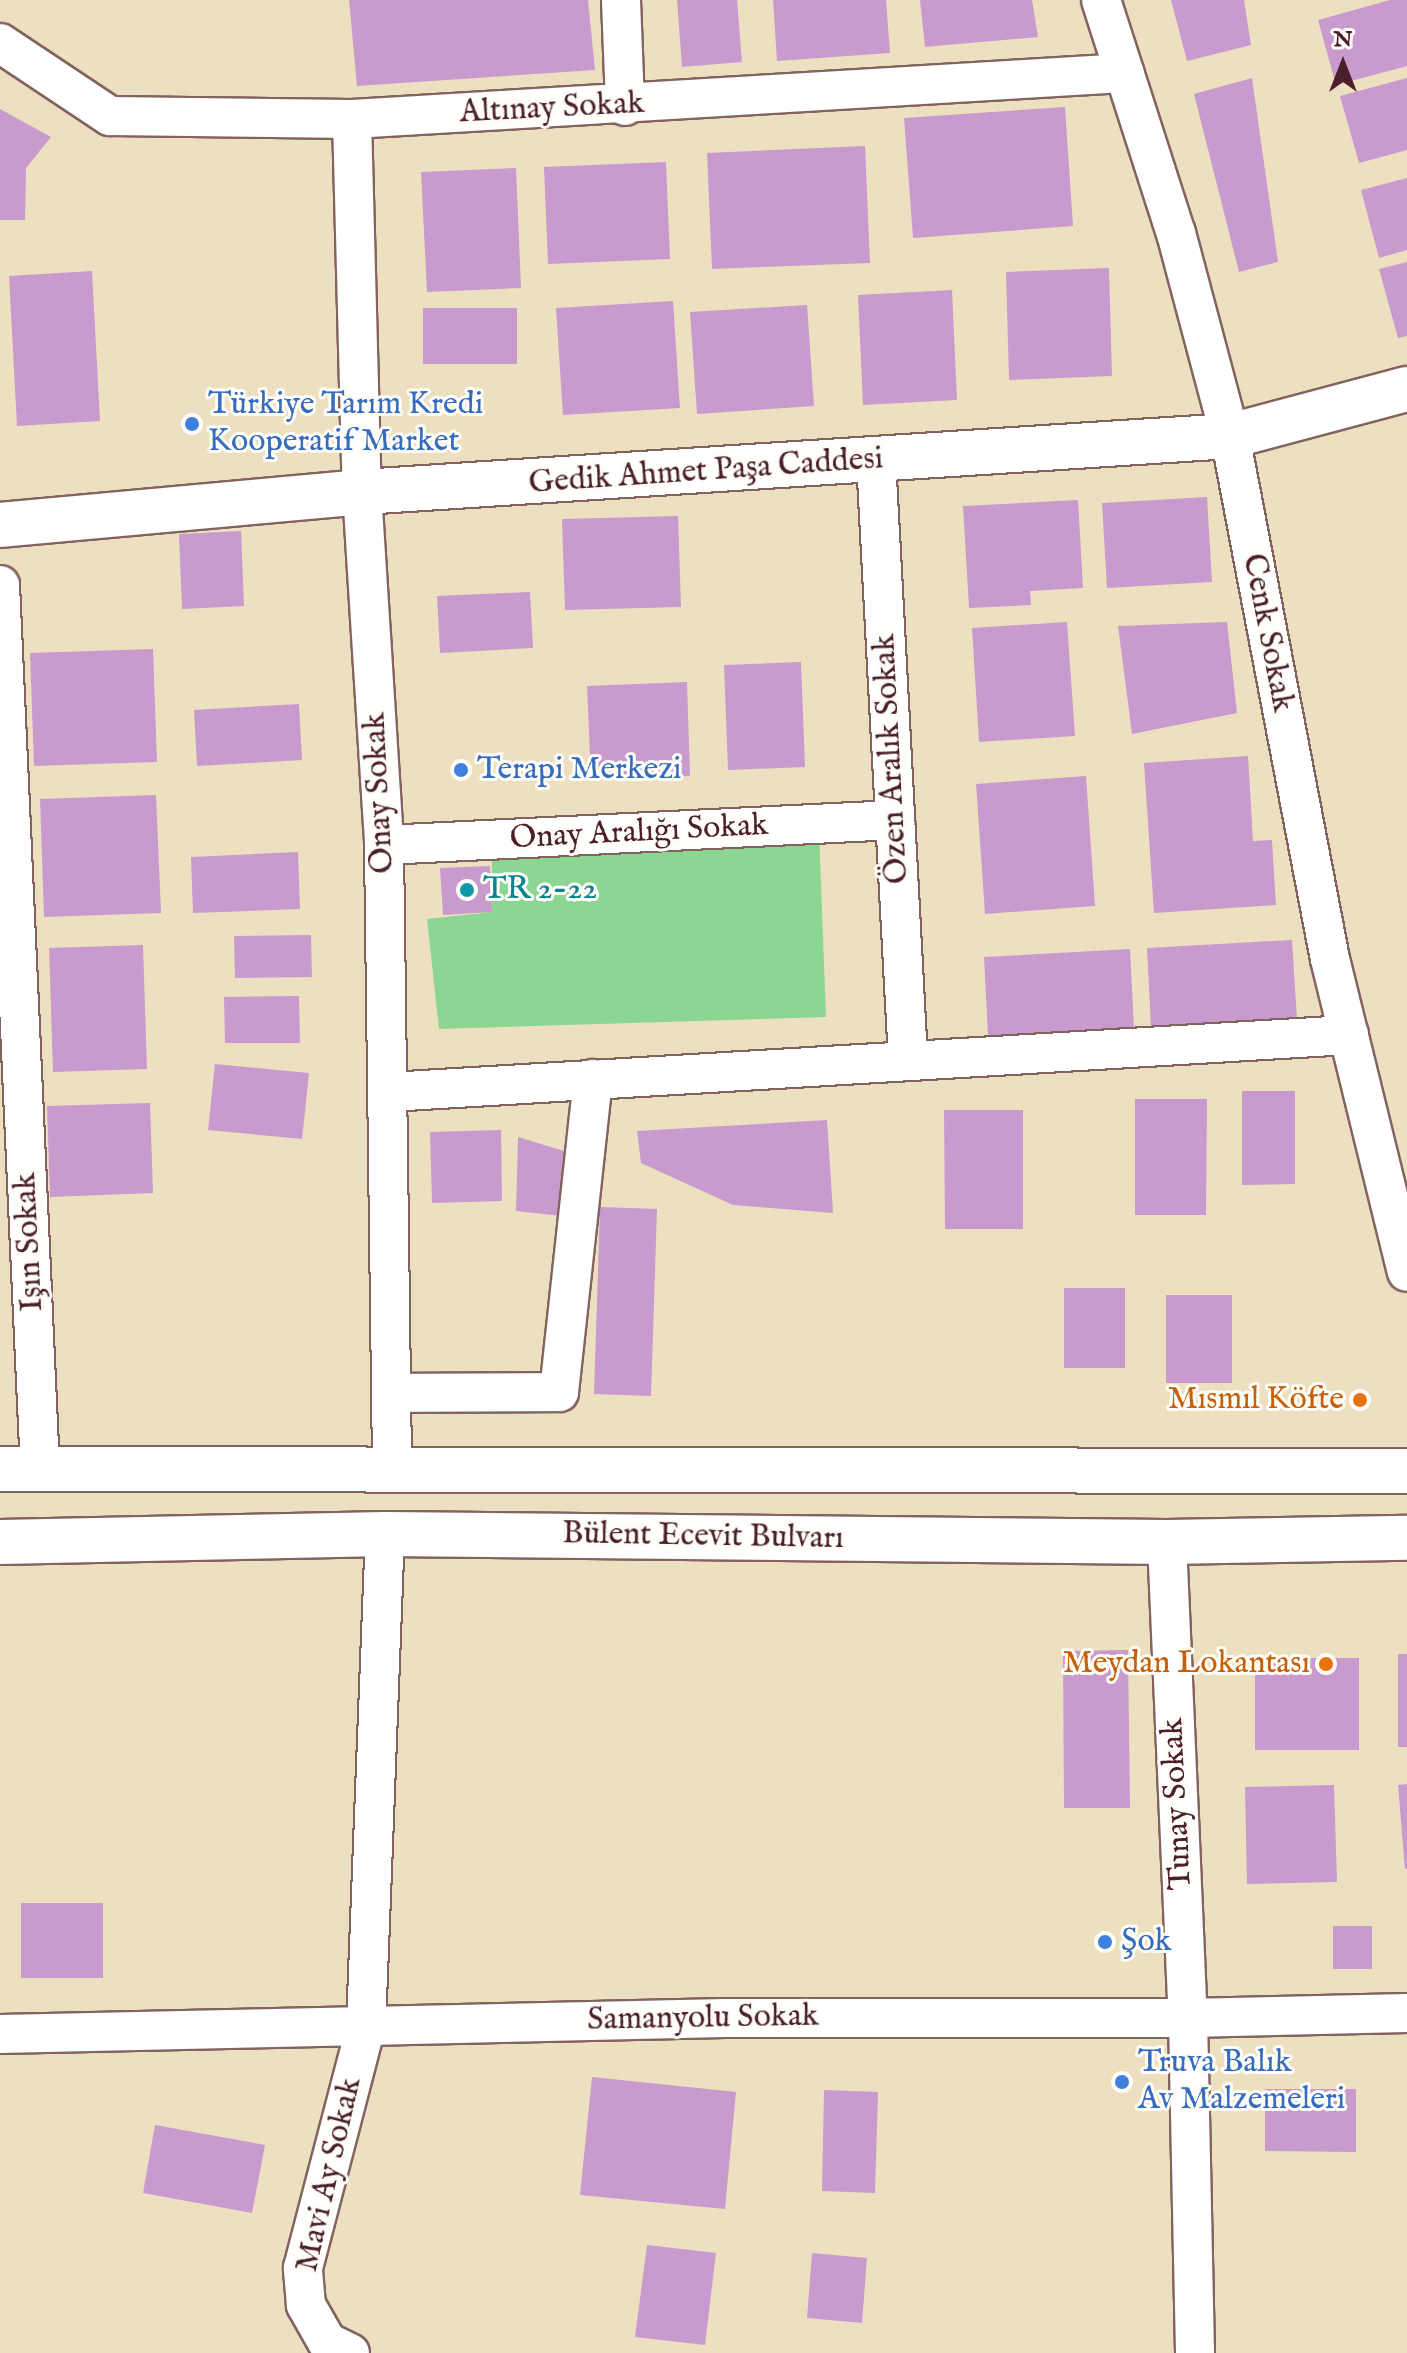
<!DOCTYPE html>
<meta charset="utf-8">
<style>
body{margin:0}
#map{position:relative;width:1407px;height:2353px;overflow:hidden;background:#ede0c0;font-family:"IM FELL English",serif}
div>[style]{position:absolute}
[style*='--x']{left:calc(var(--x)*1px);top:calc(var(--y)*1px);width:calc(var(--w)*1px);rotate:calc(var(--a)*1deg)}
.green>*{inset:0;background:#8bd692}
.building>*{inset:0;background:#c89ace}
.roads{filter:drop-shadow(2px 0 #83635f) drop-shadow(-2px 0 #83635f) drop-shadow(0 2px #83635f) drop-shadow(0 -2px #83635f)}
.minor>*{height:38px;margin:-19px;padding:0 19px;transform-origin:19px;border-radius:19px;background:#fff}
.tertiary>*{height:44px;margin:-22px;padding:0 22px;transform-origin:22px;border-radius:22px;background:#fff}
.primary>*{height:44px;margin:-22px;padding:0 22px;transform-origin:22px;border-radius:22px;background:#fff}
.dots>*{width:22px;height:22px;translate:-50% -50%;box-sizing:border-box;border:4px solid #fdfcf7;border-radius:50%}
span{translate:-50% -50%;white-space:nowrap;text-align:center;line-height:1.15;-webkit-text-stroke:6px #fdfcf7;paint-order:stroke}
.street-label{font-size:32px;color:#4a1f2b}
.shop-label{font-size:32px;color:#366cbe}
.left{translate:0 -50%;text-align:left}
.culture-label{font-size:32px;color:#0d838f}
.food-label{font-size:32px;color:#c56008}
.right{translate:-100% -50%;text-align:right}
.north{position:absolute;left:1303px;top:24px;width:80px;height:80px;-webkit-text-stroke:6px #fdfcf7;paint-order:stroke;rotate:0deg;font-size:22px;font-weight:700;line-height:32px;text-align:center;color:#4a1f2b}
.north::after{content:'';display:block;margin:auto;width:28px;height:36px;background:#4a1f2b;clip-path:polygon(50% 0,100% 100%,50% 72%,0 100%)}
</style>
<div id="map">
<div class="green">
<i style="clip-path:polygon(819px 831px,826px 1017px,439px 1029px,427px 919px,492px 912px,492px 847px)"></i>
</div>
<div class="building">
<i style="clip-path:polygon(349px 0,588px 0,595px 70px,357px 86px)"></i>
<i style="clip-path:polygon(677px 0,737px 0,742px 62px,682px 67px)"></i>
<i style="clip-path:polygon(773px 0,886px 0,890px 53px,777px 61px)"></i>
<i style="clip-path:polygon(920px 0,1032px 0,1038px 37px,925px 47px)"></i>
<i style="clip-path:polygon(1171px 0,1244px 0,1251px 45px,1187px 61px)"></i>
<i style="clip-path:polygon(1390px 0,1407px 0,1407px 66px,1336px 85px,1318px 20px)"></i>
<i style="clip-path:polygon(1252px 78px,1278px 262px,1239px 272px,1194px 94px)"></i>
<i style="clip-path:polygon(1407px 78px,1407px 150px,1359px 163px,1340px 96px)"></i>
<i style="clip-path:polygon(1065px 107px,1073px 226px,913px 238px,904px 118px)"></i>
<i style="clip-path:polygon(0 109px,51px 137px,26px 168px,25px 220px,0 220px)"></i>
<i style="clip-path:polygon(865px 146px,870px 263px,712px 269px,707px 153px)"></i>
<i style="clip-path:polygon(666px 162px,670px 259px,548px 264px,544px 167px)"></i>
<i style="clip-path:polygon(516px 168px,521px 288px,427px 292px,421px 172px)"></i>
<i style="clip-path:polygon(1407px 178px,1407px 250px,1379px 258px,1361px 190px)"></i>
<i style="clip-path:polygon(1407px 262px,1407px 336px,1398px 338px,1379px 269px)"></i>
<i style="clip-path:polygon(1109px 268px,1112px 376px,1009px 380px,1006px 272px)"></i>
<i style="clip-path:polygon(92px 271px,100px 421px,17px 426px,9px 276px)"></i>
<i style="clip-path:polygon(952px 290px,957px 400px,863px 405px,858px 295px)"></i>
<i style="clip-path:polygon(673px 301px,680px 408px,563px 415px,556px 308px)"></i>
<i style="clip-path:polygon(807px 305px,814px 406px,697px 414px,690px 312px)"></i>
<i style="clip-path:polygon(423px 308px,517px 308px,517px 364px,423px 364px)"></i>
<i style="clip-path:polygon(1207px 497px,1212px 582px,1107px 588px,1102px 503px)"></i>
<i style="clip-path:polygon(1078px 500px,1083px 588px,1030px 591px,1031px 605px,969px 608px,963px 506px)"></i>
<i style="clip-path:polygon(678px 516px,681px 607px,565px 610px,562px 519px)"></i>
<i style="clip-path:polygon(241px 531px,244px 606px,182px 609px,179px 534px)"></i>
<i style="clip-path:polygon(530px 592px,533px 648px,440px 653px,437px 596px)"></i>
<i style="clip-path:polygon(1067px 622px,1075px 736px,979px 742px,972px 628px)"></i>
<i style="clip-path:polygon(1227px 622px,1237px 713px,1132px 734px,1118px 626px)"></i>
<i style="clip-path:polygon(153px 649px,157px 762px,34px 766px,30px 653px)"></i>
<i style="clip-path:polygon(801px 662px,805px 767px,728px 770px,724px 665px)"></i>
<i style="clip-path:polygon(687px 682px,690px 776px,591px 780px,587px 686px)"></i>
<i style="clip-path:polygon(299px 704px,302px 760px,197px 766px,194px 710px)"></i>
<i style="clip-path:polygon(1248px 756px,1253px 841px,1272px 840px,1276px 905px,1154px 913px,1144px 763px)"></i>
<i style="clip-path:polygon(1086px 776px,1095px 906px,985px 914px,976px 784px)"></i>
<i style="clip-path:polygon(156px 795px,161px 913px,44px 917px,40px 799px)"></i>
<i style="clip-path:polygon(298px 852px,300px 909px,193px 913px,191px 857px)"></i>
<i style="clip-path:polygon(490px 866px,492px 912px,443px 915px,440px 868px)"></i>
<i style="clip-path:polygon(311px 935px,312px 977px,235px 978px,234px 936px)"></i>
<i style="clip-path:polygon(1292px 940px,1297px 1019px,1151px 1027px,1147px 948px)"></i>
<i style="clip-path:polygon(143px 945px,147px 1069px,53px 1072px,49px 948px)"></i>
<i style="clip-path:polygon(1130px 949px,1134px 1028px,988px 1036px,984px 957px)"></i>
<i style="clip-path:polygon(299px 996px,300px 1043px,225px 1043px,224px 997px)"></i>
<i style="clip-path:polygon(215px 1064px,309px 1073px,302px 1139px,208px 1130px)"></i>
<i style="clip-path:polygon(1242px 1091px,1295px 1091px,1295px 1184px,1242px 1185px)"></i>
<i style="clip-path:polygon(1135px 1099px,1207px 1099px,1206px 1215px,1135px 1215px)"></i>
<i style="clip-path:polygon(150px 1103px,153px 1193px,50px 1197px,47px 1106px)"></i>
<i style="clip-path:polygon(944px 1110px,1023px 1110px,1023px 1229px,945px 1229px)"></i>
<i style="clip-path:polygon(827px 1120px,833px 1213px,733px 1205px,641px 1163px,637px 1131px)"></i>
<i style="clip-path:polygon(501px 1130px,502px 1201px,432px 1203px,430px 1132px)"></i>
<i style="clip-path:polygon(518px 1137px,564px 1151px,561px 1216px,516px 1211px)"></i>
<i style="clip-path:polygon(600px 1207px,657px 1209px,651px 1396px,594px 1394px)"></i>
<i style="clip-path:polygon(1064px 1288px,1125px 1288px,1125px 1368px,1064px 1368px)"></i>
<i style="clip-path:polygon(1166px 1295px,1232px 1295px,1232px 1383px,1166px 1383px)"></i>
<i style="clip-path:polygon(1128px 1650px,1130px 1808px,1064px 1808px,1063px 1651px)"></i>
<i style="clip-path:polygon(1398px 1654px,1407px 1654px,1407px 1747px,1398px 1747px)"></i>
<i style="clip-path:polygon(1255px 1658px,1359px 1658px,1359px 1750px,1255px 1750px)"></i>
<i style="clip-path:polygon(1407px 1784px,1407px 1869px,1405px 1869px,1398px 1785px)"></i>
<i style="clip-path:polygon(1334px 1785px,1337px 1882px,1247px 1884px,1245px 1787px)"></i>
<i style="clip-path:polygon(21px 1903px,103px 1903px,103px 1978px,21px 1978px)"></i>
<i style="clip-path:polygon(1333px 1926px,1372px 1926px,1372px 1969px,1333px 1969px)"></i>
<i style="clip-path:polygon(592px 2077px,736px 2092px,725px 2209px,580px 2195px)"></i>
<i style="clip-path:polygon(1265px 2089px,1356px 2089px,1356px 2152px,1265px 2151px)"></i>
<i style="clip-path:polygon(824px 2090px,878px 2092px,875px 2193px,822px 2191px)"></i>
<i style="clip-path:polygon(155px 2125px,265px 2145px,252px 2213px,143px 2193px)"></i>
<i style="clip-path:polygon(647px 2245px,716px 2253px,705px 2345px,635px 2337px)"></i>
<i style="clip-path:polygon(812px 2253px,867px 2258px,862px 2323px,807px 2318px)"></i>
</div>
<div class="roads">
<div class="minor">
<i style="--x:621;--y:0;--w:106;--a:87.8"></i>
<i style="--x:1101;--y:0;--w:245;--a:72.2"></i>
<i style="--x:1176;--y:233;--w:210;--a:75.1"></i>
<i style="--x:1230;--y:436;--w:532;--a:79.18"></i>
<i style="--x:1330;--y:959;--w:322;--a:76.2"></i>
<i style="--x:0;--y:43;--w:132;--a:33.6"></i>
<i style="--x:110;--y:116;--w:242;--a:0.7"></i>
<i style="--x:352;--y:119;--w:774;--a:-3.41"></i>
<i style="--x:352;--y:119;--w:373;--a:88.5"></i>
<i style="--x:362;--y:492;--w:354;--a:86.4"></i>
<i style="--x:384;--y:845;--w:622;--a:89.26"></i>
<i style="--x:876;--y:459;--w:601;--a:86.95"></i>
<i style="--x:0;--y:585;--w:884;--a:87.41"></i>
<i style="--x:384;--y:845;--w:512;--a:-2.8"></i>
<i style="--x:389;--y:1092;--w:962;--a:-3.4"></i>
<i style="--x:392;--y:1393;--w:167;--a:-0.3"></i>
<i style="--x:559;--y:1392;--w:315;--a:-83.8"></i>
<i style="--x:1167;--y:1542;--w:476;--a:87.5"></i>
<i style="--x:1188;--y:2018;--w:335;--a:88.8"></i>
<i style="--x:0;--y:2034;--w:725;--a:-1.26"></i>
<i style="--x:725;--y:2018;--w:463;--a:0"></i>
<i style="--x:1188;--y:2018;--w:219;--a:-1.3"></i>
<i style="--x:350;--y:2353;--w:25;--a:-154"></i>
<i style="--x:327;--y:2342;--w:43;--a:-119.6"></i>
<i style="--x:306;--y:2305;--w:37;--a:-95"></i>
<i style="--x:303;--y:2268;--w:250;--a:-75.4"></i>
<i style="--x:366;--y:2026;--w:492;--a:-87.8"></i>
</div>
<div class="tertiary">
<i style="--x:0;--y:525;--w:364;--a:-5.2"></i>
<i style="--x:362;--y:492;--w:870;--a:-3.69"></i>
<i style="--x:1230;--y:436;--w:183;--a:-14.9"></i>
</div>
<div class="primary">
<i style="--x:0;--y:1469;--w:1407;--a:0.08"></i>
<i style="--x:0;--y:1542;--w:385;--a:-1.2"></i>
<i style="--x:385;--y:1534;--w:782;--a:0.59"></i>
<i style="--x:1167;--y:1542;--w:240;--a:-1"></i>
</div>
</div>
<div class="dots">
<i style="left:192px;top:424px;background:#3f7fe0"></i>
<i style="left:461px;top:770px;background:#3f7fe0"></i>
<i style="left:467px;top:890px;background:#0f9aa8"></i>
<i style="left:1360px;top:1400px;background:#e8710a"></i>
<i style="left:1326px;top:1664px;background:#e8710a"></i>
<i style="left:1105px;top:1942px;background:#3f7fe0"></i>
<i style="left:1122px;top:2082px;background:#3f7fe0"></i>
</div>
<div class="street-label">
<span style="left:552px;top:109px;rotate:-3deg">Altınay Sokak</span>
<span style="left:706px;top:472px;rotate:-4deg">Gedik Ahmet Paşa Caddesi</span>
<span style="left:1267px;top:633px;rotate:79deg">Cenk Sokak</span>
<span style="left:892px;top:759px;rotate:-93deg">Özen Aralık Sokak</span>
<span style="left:380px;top:793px;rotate:-93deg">Onay Sokak</span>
<span style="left:639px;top:833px;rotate:-3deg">Onay Aralığı Sokak</span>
<span style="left:30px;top:1242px;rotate:-93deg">Işın Sokak</span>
<span style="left:703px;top:1537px;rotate:1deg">Bülent Ecevit Bulvarı</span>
<span style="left:1178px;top:1804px;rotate:-93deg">Tunay Sokak</span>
<span style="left:703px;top:2019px;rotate:-1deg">Samanyolu Sokak</span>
<span style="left:330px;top:2175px;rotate:-77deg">Mavi Ay Sokak</span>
</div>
<div class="shop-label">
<span class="left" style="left:208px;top:424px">Türkiye Tarım Kredi<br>Kooperatif Market</span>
<span class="left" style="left:477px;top:770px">Terapi Merkezi</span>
<span class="left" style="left:1121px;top:1942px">Şok</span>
<span class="left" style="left:1138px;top:2082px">Truva Balık<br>Av Malzemeleri</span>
</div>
<div class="culture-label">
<span class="left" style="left:483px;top:890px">TR 2-22</span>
</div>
<div class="food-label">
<span class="right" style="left:1344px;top:1400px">Mısmıl Köfte</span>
<span class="right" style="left:1310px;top:1664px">Meydan Lokantası</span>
</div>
<div class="north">N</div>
</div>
